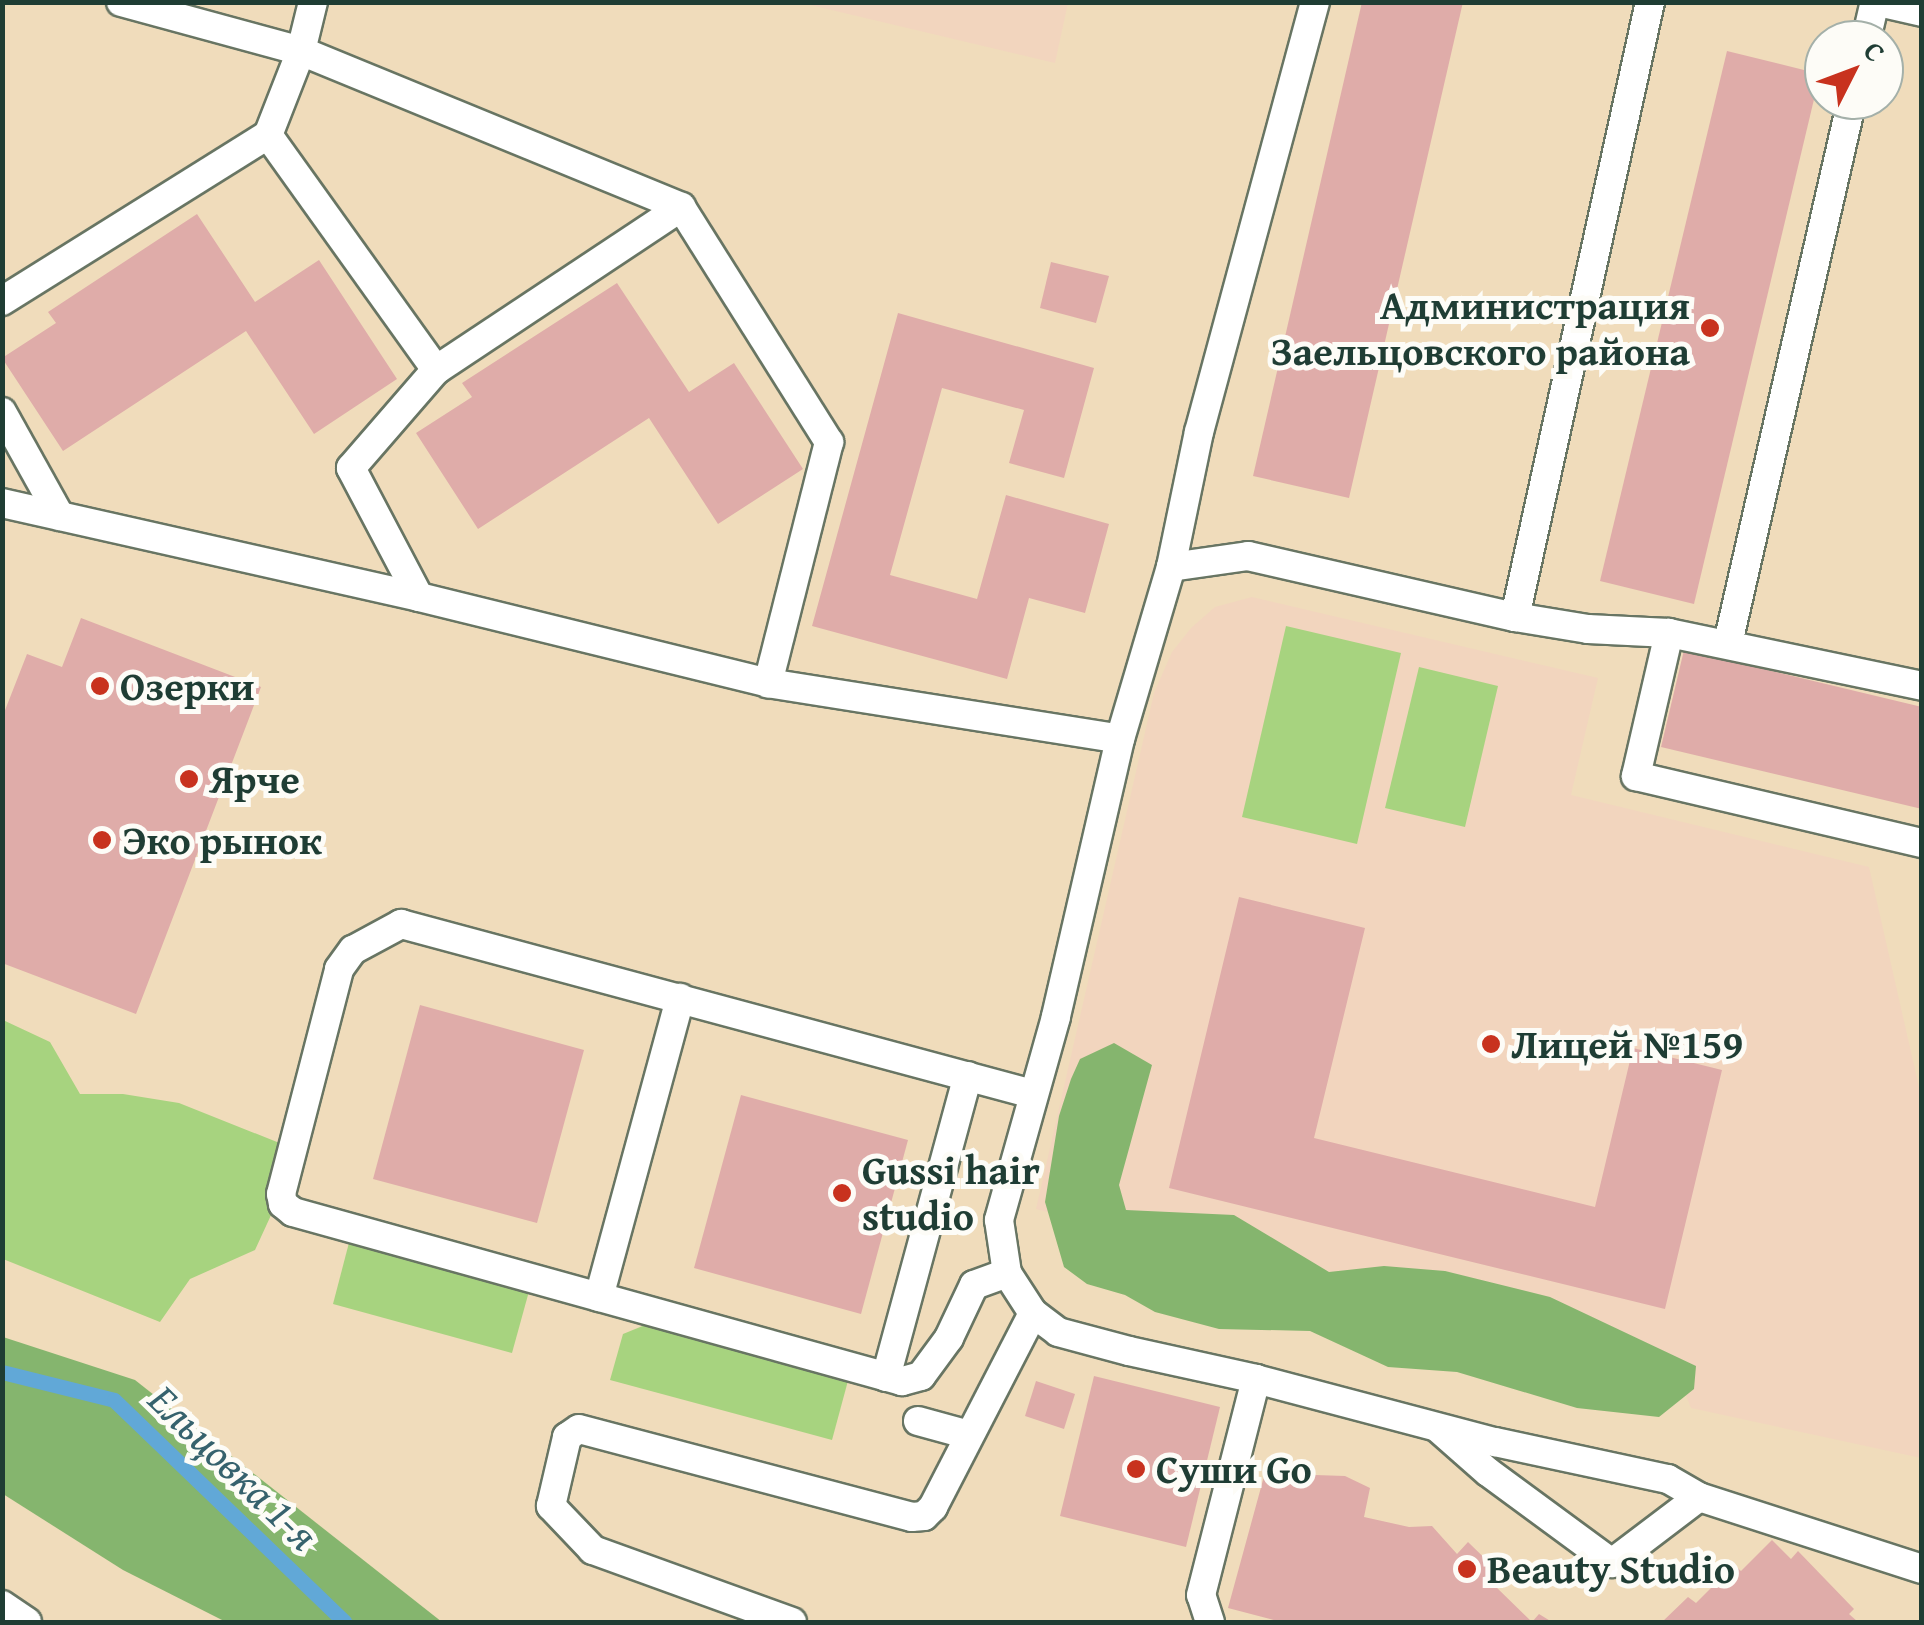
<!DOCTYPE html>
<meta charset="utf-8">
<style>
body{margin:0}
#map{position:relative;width:1924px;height:1625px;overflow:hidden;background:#f0dcbb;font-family:"Gentium Book Plus",serif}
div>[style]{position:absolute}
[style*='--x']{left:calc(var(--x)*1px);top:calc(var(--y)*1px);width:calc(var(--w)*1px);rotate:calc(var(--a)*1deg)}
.built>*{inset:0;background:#f2d5be}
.green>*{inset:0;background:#a7d37f}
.forest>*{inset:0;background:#85b56e}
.stream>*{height:15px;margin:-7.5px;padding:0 7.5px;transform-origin:7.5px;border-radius:7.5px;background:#61a8d7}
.building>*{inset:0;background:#dfaca9}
.roads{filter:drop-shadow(2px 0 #687563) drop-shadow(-2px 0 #687563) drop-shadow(0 2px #687563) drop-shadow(0 -2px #687563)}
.lane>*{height:28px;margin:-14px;padding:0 14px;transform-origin:14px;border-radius:14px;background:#fff}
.dots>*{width:28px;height:28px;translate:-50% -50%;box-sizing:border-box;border:5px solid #fdfcf7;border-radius:50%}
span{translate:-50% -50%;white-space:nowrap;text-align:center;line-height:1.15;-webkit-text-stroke:10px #fdfcf7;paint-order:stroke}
.poi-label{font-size:40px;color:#1f3d34;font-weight:700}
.right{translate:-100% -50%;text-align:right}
.left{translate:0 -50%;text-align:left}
.water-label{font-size:42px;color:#36626d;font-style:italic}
.frame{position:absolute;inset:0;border:5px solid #1f3d34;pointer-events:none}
.north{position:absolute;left:1804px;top:20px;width:100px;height:100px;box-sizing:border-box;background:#fdfcf7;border:2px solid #a4b0a9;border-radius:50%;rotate:48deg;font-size:28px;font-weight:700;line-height:40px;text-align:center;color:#1f3d34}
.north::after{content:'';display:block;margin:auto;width:35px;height:45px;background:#c8321e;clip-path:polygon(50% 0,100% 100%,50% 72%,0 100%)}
</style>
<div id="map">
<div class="built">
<i style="clip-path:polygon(802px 3px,1068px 3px,1055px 63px)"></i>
<i style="clip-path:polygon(1252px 597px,1598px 678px,1571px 795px,1869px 867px,1921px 1096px,1921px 1458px,1691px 1408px,1681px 1383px,1036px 1209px,1154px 693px,1172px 652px,1191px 628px,1215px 607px)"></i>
</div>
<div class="green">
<i style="clip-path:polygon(1286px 626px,1401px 653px,1357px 844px,1242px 817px)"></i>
<i style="clip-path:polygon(1419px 667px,1498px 686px,1465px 827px,1385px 808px)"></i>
<i style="clip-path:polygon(3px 1020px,50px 1042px,80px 1094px,123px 1094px,179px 1103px,282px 1144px,272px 1213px,255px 1250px,190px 1279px,160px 1322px,3px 1259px)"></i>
<i style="clip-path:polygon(351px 1235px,531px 1284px,512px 1353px,333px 1304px)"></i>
<i style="clip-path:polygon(650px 1323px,849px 1377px,832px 1440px,610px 1380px,623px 1334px)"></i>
</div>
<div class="forest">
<i style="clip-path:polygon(1114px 1043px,1152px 1065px,1119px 1185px,1126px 1210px,1234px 1215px,1329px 1272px,1384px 1266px,1445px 1271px,1550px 1297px,1696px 1366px,1694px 1389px,1659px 1417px,1577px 1408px,1457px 1372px,1388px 1367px,1310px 1331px,1219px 1329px,1155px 1312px,1125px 1295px,1087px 1284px,1064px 1267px,1045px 1202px,1059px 1116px,1071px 1079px,1080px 1059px)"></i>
<i style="clip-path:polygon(3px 1337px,135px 1380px,442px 1622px,226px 1622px,123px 1570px,3px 1494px)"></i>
</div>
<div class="stream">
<i style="--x:2;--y:1372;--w:115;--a:14"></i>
<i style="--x:114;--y:1400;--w:320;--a:43.9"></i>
</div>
<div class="building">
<i style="clip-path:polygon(1362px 2px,1463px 2px,1349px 498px,1253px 476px)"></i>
<i style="clip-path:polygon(1727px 51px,1820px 74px,1694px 604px,1600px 581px)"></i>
<i style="clip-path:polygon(197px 214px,255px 302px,319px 260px,397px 379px,314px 434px,246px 331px,63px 451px,2px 358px,56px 323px,48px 312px)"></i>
<i style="clip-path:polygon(1051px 262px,1109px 276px,1096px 323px,1040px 308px)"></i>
<i style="clip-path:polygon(617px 283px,689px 392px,734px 363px,803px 469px,718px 524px,649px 418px,478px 529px,416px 433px,472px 397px,462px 383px)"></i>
<i style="clip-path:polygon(898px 313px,1094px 368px,1064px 478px,1009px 463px,1024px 410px,942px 388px,890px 575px,977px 599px,1006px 495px,1109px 524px,1085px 613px,1029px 598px,1007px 679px,812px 626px)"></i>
<i style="clip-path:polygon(81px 618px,261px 687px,136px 1014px,2px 963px,2px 718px,27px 654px,62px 667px)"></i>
<i style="clip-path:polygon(1684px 650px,1922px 707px,1922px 809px,1661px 747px)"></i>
<i style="clip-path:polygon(1239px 897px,1365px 928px,1314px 1138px,1595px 1207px,1633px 1048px,1722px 1070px,1665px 1309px,1169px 1188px)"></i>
<i style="clip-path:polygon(420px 1005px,584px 1050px,537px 1223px,373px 1179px)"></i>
<i style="clip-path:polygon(741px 1095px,908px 1140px,861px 1314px,694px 1268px)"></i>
<i style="clip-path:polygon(1094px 1376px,1220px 1407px,1186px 1547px,1060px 1516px)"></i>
<i style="clip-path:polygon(1036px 1381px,1075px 1394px,1064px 1429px,1025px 1416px)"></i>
<i style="clip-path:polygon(1266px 1469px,1314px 1480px,1315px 1475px,1345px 1476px,1370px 1488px,1364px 1517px,1409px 1527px,1432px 1526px,1457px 1554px,1468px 1542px,1503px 1576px,1494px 1585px,1532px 1622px,1539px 1614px,1552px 1622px,1281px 1622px,1228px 1608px)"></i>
<i style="clip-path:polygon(1772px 1540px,1791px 1559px,1798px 1551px,1854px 1609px,1849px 1614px,1858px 1622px,1662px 1622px,1688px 1597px,1696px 1603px,1734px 1565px,1741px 1571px)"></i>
</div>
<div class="roads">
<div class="lane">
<i style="--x:121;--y:2;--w:187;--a:15.2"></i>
<i style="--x:301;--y:51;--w:411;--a:22.3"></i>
<i style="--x:681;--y:207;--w:278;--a:57.8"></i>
<i style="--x:829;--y:442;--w:249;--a:104.2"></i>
<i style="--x:313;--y:2;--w:50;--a:103.8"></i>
<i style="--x:301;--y:51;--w:90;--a:111.4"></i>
<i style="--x:268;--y:135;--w:289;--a:54.4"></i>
<i style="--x:1879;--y:2;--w:44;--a:13.1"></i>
<i style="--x:1866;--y:40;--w:39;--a:-77"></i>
<i style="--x:2;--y:301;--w:314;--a:-32"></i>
<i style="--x:2;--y:412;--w:119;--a:60.9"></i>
<i style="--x:2;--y:503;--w:427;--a:12.7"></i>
<i style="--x:419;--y:597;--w:359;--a:13.8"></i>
<i style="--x:768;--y:683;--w:356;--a:9"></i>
<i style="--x:1120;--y:739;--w:285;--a:103"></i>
<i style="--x:1056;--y:1017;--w:211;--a:105.7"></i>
<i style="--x:999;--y:1220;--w:54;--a:81.4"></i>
<i style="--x:1007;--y:1273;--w:48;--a:57"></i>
<i style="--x:1033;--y:1313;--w:31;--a:37"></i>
<i style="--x:1058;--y:1332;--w:73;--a:15"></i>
<i style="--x:1129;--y:1351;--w:130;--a:12.4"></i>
<i style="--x:1256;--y:1379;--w:247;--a:14.8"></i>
<i style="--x:1495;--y:1442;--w:177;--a:12.1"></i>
<i style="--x:1668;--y:1479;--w:36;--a:30"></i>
<i style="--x:1699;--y:1497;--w:234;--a:17.9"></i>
<i style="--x:1171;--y:567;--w:138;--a:-78.3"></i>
<i style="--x:1199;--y:432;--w:445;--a:-74.9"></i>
<i style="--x:419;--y:597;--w:146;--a:-117.8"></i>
<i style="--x:351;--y:468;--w:130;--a:-49.1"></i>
<i style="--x:436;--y:370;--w:294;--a:-33.6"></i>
<i style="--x:1515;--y:617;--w:74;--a:9.3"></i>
<i style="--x:1588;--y:629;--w:81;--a:2.8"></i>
<i style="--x:1669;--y:633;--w:258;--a:11.8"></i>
<i style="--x:1669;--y:633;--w:147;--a:103"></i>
<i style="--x:1636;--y:776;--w:294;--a:13.2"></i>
<i style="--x:1728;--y:643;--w:557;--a:-77.14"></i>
<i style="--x:1120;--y:739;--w:179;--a:-73.5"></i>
<i style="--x:1171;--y:567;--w:78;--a:-8.1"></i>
<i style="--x:1248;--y:556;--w:274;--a:12.9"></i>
<i style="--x:1515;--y:617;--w:630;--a:-77.62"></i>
<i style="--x:1007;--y:1273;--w:35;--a:160"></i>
<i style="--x:974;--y:1285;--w:59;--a:115.3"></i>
<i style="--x:949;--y:1338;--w:47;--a:126.4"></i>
<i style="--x:921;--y:1376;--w:20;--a:165"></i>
<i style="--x:902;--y:1381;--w:632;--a:-164.49"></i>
<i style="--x:293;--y:1212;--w:13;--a:-141"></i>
<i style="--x:283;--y:1204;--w:10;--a:-101"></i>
<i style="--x:281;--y:1194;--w:232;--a:-75.5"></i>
<i style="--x:339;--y:969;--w:24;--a:-54"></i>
<i style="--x:353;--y:950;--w:55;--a:-28.4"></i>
<i style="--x:401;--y:924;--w:654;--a:15.06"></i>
<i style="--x:599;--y:1297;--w:310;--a:-74.8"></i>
<i style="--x:886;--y:1377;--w:312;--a:-74.8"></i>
<i style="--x:918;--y:1421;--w:53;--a:15.4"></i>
<i style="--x:1439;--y:1429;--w:65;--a:41.3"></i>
<i style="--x:1488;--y:1472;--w:154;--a:36.3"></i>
<i style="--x:1612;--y:1563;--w:109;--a:-37.2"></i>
<i style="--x:2;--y:1605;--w:30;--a:34"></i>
<i style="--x:792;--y:1622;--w:212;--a:-160.1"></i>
<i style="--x:593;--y:1550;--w:61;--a:-133.7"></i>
<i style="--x:551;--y:1506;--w:71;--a:-76.9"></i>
<i style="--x:567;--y:1437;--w:14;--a:-34"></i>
<i style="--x:579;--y:1429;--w:344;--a:14.8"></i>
<i style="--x:912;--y:1517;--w:12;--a:-5"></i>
<i style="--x:924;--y:1516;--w:13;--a:-45"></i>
<i style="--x:933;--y:1507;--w:218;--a:-62.7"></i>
<i style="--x:1210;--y:1622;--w:28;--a:-108"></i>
<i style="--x:1201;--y:1595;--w:223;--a:-75.7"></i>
</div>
</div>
<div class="dots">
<i style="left:1710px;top:328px;background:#c8321e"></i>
<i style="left:100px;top:686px;background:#c8321e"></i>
<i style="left:189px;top:779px;background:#c8321e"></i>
<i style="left:102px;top:840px;background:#c8321e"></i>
<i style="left:1491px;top:1044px;background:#c8321e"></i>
<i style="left:842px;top:1193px;background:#c8321e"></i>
<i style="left:1136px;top:1469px;background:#c8321e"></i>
<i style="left:1467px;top:1569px;background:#c8321e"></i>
</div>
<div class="poi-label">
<span class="right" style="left:1690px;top:328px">Администрация<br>Заельцовского района</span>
<span class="left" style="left:120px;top:686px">Озерки</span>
<span class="left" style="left:209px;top:779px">Ярче</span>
<span class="left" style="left:122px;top:840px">Эко рынок</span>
<span class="left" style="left:1511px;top:1044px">Лицей №159</span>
<span class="left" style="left:862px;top:1193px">Gussi hair<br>studio</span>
<span class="left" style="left:1156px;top:1469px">Суши Go</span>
<span class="left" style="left:1487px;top:1569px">Beauty Studio</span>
</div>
<div class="water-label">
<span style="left:234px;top:1467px;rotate:44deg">Ельцовка 1-я</span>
</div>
<div class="frame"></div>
<div class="north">С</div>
</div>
